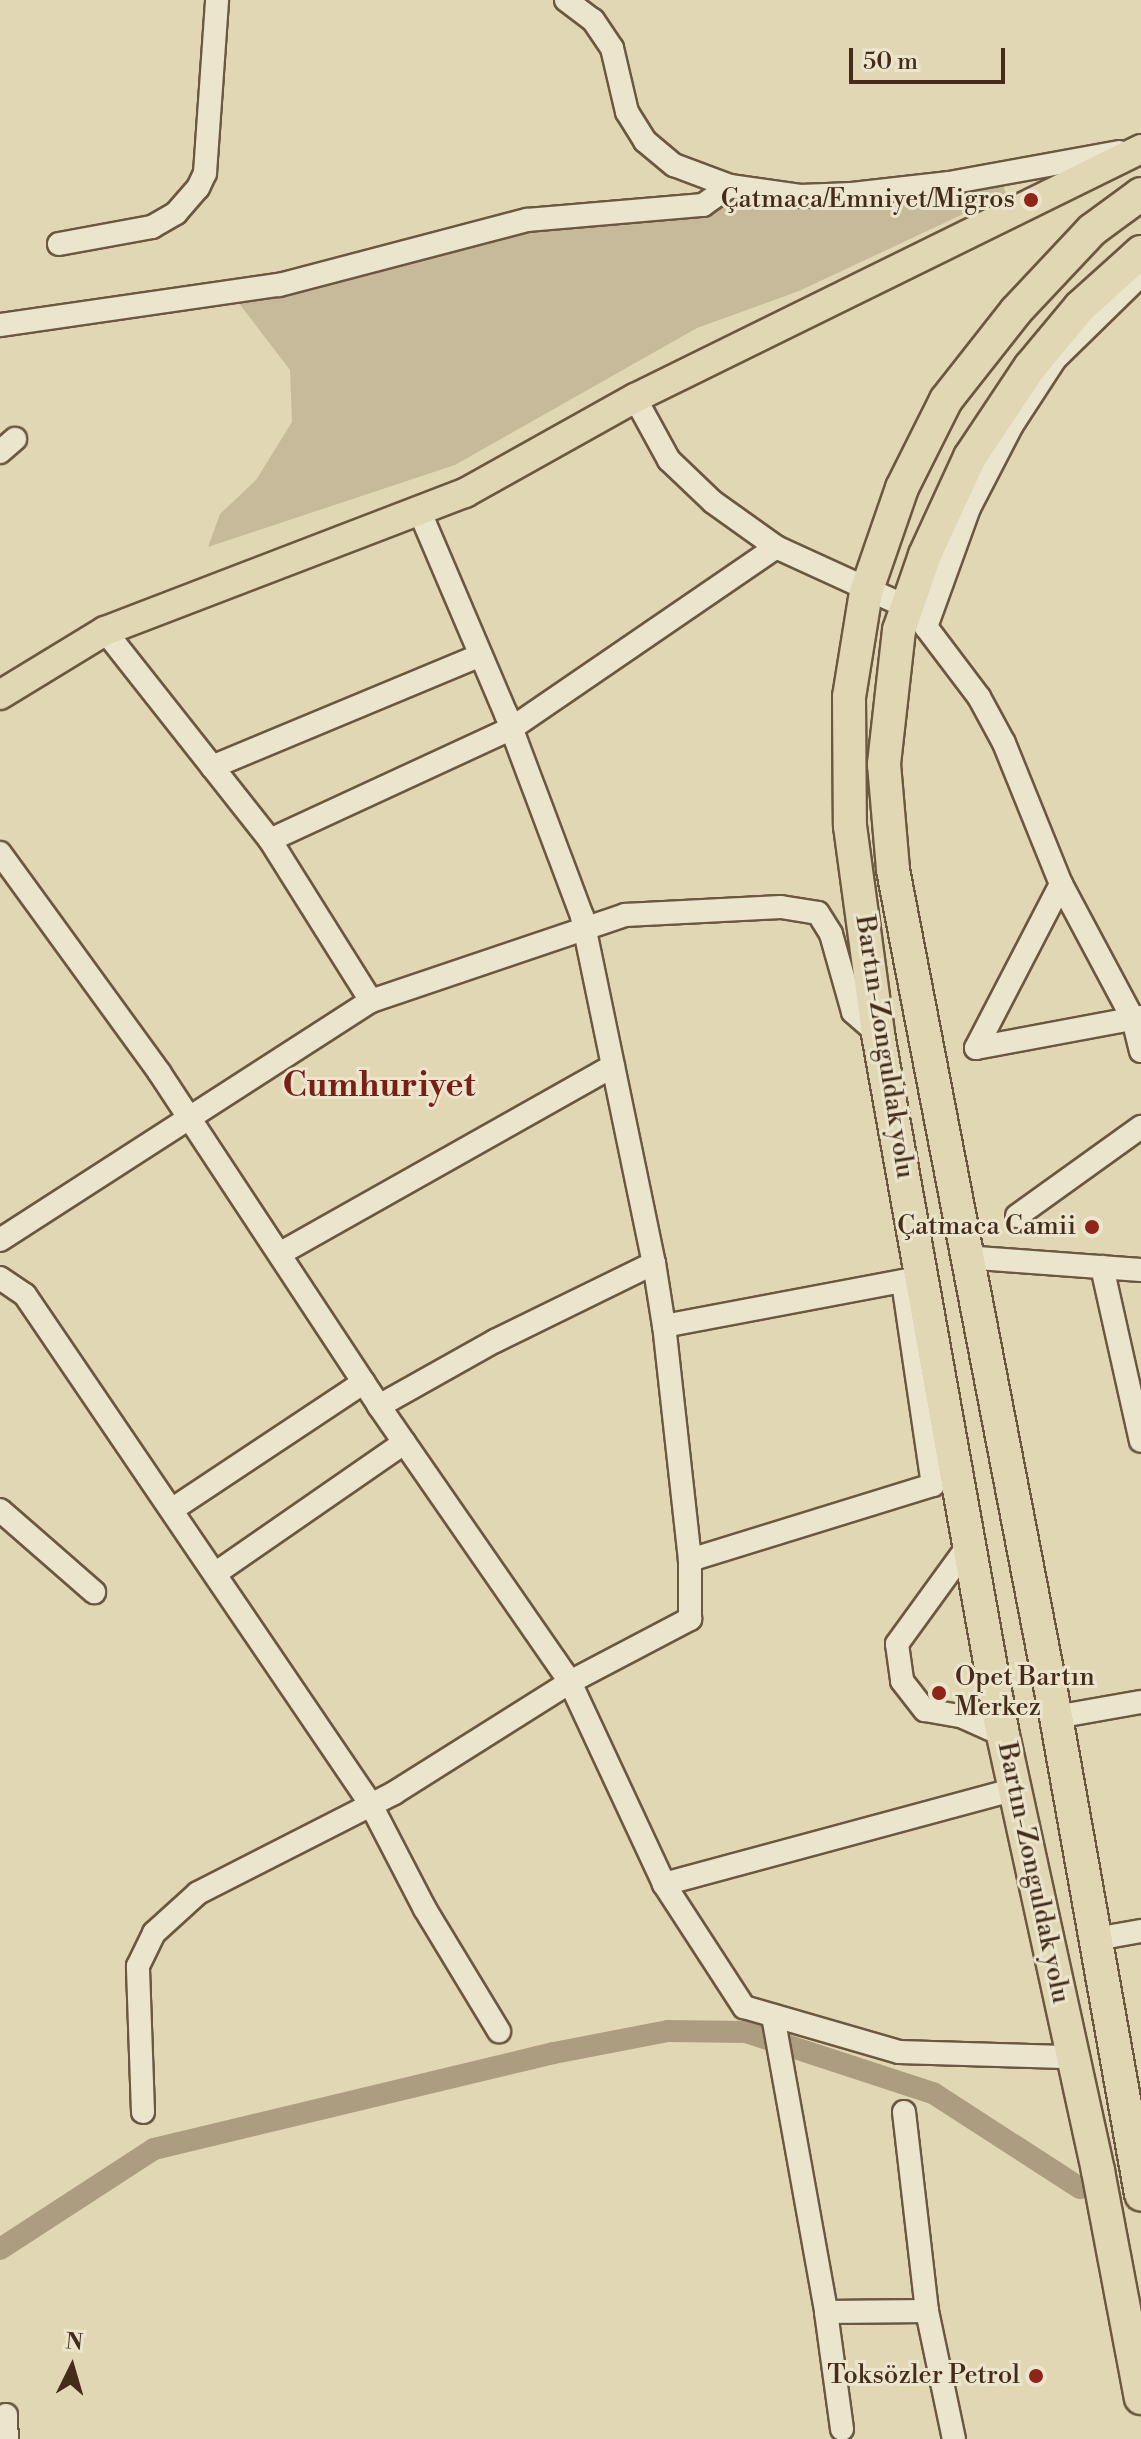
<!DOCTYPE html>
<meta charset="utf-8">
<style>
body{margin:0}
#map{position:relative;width:1141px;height:2439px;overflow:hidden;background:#e2d7b4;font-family:"Libre Bodoni",serif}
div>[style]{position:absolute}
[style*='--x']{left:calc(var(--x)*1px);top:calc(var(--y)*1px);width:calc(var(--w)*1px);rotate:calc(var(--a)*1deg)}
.green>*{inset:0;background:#c7ba9a}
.canal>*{height:22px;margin:-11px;padding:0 11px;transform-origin:11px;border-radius:11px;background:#ad9d80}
.roads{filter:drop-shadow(2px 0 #6c5740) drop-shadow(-2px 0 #6c5740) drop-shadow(0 2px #6c5740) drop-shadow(0 -2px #6c5740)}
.minor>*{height:22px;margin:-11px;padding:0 11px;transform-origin:11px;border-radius:11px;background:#ece5ce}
.major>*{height:28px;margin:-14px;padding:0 14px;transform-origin:14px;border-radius:14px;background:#e2d7b4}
.highway>*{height:32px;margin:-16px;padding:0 16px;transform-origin:16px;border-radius:16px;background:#e2d7b4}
.dots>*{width:22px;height:22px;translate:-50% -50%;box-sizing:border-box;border:4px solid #ece5ce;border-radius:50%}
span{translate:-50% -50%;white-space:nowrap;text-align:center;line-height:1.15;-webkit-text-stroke:6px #ece5ce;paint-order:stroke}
.poi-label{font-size:26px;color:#452c1a}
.right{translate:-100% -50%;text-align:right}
.left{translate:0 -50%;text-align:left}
.street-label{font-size:26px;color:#452c1a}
.district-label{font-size:34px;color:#7a1f14;font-weight:700}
.north{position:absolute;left:32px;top:2327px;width:80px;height:80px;-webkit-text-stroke:6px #ece5ce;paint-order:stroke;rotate:5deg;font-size:22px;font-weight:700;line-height:32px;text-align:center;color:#452c1a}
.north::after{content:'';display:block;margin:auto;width:28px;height:36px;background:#452c1a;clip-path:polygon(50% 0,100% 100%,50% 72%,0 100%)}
.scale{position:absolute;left:849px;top:48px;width:156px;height:36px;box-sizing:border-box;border:4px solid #452c1a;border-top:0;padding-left:10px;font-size:24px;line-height:28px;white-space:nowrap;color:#452c1a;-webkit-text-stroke:6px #ece5ce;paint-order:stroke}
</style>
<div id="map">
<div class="green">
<i style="clip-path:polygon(1003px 185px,1006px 194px,799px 291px,697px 328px,455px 465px,208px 547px,220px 514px,256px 480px,292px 422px,290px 370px,238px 302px,524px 229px,711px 206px)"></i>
</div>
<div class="canal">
<i style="--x:0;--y:2249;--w:184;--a:-33"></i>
<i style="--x:154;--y:2149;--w:411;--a:-13.5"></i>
<i style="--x:554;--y:2053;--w:116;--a:-10.9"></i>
<i style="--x:668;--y:2031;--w:78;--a:0.7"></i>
<i style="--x:746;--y:2032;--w:197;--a:18.1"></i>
<i style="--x:933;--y:2093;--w:175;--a:32.9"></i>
</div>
<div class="roads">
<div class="minor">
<i style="--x:566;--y:0;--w:34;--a:37"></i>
<i style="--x:593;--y:20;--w:34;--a:56"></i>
<i style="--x:612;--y:48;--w:66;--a:76.8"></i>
<i style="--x:627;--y:112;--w:34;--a:58"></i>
<i style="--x:645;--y:141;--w:38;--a:40"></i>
<i style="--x:674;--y:165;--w:60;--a:20.6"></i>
<i style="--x:730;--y:186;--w:71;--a:8.1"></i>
<i style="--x:800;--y:196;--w:52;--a:-2.2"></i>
<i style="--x:852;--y:194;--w:98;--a:-6.5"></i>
<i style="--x:949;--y:183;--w:173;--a:-10.3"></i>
<i style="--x:59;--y:244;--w:95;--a:-10.4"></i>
<i style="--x:152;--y:227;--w:28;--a:-30"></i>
<i style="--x:176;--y:213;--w:33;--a:-49"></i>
<i style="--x:198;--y:188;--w:17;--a:-65"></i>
<i style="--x:205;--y:173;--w:173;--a:-86"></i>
<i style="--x:1141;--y:275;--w:120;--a:135.7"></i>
<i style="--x:1055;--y:359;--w:79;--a:123.1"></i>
<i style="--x:1012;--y:425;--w:93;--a:117.4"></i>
<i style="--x:969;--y:508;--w:127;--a:109.9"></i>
<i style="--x:926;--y:627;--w:88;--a:52.9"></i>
<i style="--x:979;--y:697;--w:52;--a:61.5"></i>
<i style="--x:1004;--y:743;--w:152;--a:68"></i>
<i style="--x:1061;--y:884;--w:153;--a:61.9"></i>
<i style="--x:1133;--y:1019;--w:33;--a:76"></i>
<i style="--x:0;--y:325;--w:282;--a:-8.2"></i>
<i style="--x:279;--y:285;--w:256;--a:-14.7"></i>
<i style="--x:527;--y:220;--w:177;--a:-4.9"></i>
<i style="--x:703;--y:205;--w:33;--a:-35"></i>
<i style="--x:635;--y:398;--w:71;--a:61.3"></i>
<i style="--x:669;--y:460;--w:61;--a:43.7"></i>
<i style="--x:713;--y:502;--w:77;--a:35.5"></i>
<i style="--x:776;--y:547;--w:144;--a:24.6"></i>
<i style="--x:0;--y:452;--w:20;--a:-41"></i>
<i style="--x:419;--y:510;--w:222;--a:66.9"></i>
<i style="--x:506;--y:714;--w:216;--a:69.4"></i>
<i style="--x:582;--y:916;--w:354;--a:78.3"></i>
<i style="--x:105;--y:631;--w:266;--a:51.7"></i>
<i style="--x:270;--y:840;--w:267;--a:-24.8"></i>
<i style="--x:512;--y:728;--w:320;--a:-34.4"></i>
<i style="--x:212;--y:767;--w:291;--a:-22.6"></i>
<i style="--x:270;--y:840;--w:190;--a:57.9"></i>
<i style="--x:371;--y:1001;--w:268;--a:-18.7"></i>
<i style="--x:625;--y:915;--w:156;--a:-2.9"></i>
<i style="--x:781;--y:907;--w:37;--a:9"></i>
<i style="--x:818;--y:913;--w:25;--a:58"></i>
<i style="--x:831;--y:934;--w:81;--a:74.2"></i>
<i style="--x:853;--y:1012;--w:33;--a:41"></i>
<i style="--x:0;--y:853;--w:271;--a:54"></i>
<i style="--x:159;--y:1072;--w:400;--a:56.6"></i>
<i style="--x:379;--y:1406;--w:336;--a:55.3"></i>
<i style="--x:570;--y:1682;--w:223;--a:65"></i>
<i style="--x:664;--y:1884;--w:147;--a:57"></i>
<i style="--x:744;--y:2007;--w:161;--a:16.2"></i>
<i style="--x:899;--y:2052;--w:173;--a:1.7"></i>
<i style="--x:976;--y:1048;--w:185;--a:-62.6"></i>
<i style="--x:976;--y:1048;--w:168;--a:-10.6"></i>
<i style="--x:1017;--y:1216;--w:153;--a:-35.7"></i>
<i style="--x:0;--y:1240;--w:441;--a:-32.8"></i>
<i style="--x:281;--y:1253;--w:381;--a:-29.4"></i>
<i style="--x:964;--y:1257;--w:177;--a:4.2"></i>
<i style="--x:1102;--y:1267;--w:178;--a:77.4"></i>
<i style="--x:0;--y:1278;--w:30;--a:34"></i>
<i style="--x:25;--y:1295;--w:614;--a:55.82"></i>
<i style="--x:370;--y:1803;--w:119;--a:62.6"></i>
<i style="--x:425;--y:1909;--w:143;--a:58.8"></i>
<i style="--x:379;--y:1406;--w:133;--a:-29.3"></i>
<i style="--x:495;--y:1341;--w:177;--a:-26.1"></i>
<i style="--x:654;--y:1263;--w:64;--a:81"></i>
<i style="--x:664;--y:1326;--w:264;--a:-10.7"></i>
<i style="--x:173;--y:1509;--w:229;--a:-33.6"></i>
<i style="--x:0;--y:1510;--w:125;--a:41.1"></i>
<i style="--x:971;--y:1542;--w:126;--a:126"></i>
<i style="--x:897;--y:1644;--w:37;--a:82"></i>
<i style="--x:902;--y:1681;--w:37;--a:52"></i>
<i style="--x:925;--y:1710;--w:39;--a:10"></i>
<i style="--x:963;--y:1717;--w:44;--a:24.2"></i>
<i style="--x:690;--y:1560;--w:254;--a:-17.2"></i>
<i style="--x:933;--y:1485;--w:205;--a:-98.4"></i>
<i style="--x:216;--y:1573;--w:229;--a:-34.7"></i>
<i style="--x:1056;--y:1717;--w:86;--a:-10"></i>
<i style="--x:664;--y:1884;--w:350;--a:-15.1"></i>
<i style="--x:1096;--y:1939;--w:46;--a:-10.1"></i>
<i style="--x:773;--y:2016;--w:301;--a:79.8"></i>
<i style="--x:826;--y:2312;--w:101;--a:-0.6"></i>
<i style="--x:143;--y:2112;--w:146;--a:-92"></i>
<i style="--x:138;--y:1966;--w:37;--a:-64"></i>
<i style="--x:154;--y:1933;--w:59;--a:-42.3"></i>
<i style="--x:198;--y:1893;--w:220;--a:-27"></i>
<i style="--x:394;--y:1793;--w:208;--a:-32.2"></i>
<i style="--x:570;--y:1682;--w:136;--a:-27.7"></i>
<i style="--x:690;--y:1619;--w:59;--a:-90"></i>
<i style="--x:690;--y:1560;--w:235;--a:-96.3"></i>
<i style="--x:904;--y:2112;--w:200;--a:83.4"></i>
<i style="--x:927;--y:2311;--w:131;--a:78.1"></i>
<i style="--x:826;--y:2312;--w:118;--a:82.2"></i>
<i style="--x:6;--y:2415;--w:24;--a:88"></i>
</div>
<div class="major">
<i style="--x:0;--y:695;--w:123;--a:-31.4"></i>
<i style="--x:105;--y:631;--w:386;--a:-21"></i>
<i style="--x:465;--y:493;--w:195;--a:-29.2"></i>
<i style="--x:635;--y:398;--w:564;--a:-26.2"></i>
</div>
<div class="highway">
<i style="--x:1141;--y:194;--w:61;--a:143.7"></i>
<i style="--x:1092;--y:230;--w:111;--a:133.2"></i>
<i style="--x:1016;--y:311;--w:113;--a:128.2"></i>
<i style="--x:946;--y:400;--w:98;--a:116.6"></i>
<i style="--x:902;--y:488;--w:110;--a:109.1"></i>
<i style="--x:866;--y:592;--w:106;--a:99.2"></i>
<i style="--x:849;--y:697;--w:129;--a:89.6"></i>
<i style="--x:850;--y:826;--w:210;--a:82.3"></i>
<i style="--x:878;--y:1034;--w:712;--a:79.89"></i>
<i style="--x:1003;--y:1735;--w:446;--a:77.7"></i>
<i style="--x:1098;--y:2171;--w:231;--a:79.3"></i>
<i style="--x:1141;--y:252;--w:82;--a:138"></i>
<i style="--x:1080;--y:307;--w:78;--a:129.8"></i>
<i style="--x:1030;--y:367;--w:108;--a:123.7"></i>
<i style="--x:970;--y:457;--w:108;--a:114.7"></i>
<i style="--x:925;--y:555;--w:79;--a:109.1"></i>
<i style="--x:899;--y:630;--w:135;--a:96.4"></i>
<i style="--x:884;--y:764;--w:106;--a:85.1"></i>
<i style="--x:893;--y:870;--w:863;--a:79.11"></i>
<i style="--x:1056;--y:1717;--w:485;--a:79.9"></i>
</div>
</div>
<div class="dots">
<i style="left:1031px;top:200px;background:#8f2418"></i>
<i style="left:1092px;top:1227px;background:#8f2418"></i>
<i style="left:939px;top:1693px;background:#8f2418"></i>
<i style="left:1036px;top:2376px;background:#8f2418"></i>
</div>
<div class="poi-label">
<span class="right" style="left:1015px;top:200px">Çatmaca/Emniyet/Migros</span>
<span class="right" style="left:1076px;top:1227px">Çatmaca Camii</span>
<span class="left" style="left:955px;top:1693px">Opet Bartın<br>Merkez</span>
<span class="right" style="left:1020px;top:2376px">Toksözler Petrol</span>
</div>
<div class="street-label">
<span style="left:884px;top:1047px;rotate:81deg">Bartın-Zonguldak yolu</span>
<span style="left:1033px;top:1873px;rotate:78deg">Bartın-Zonguldak yolu</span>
</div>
<div class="district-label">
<span style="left:379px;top:1087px">Cumhuriyet</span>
</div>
<div class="north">N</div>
<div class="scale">50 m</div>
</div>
